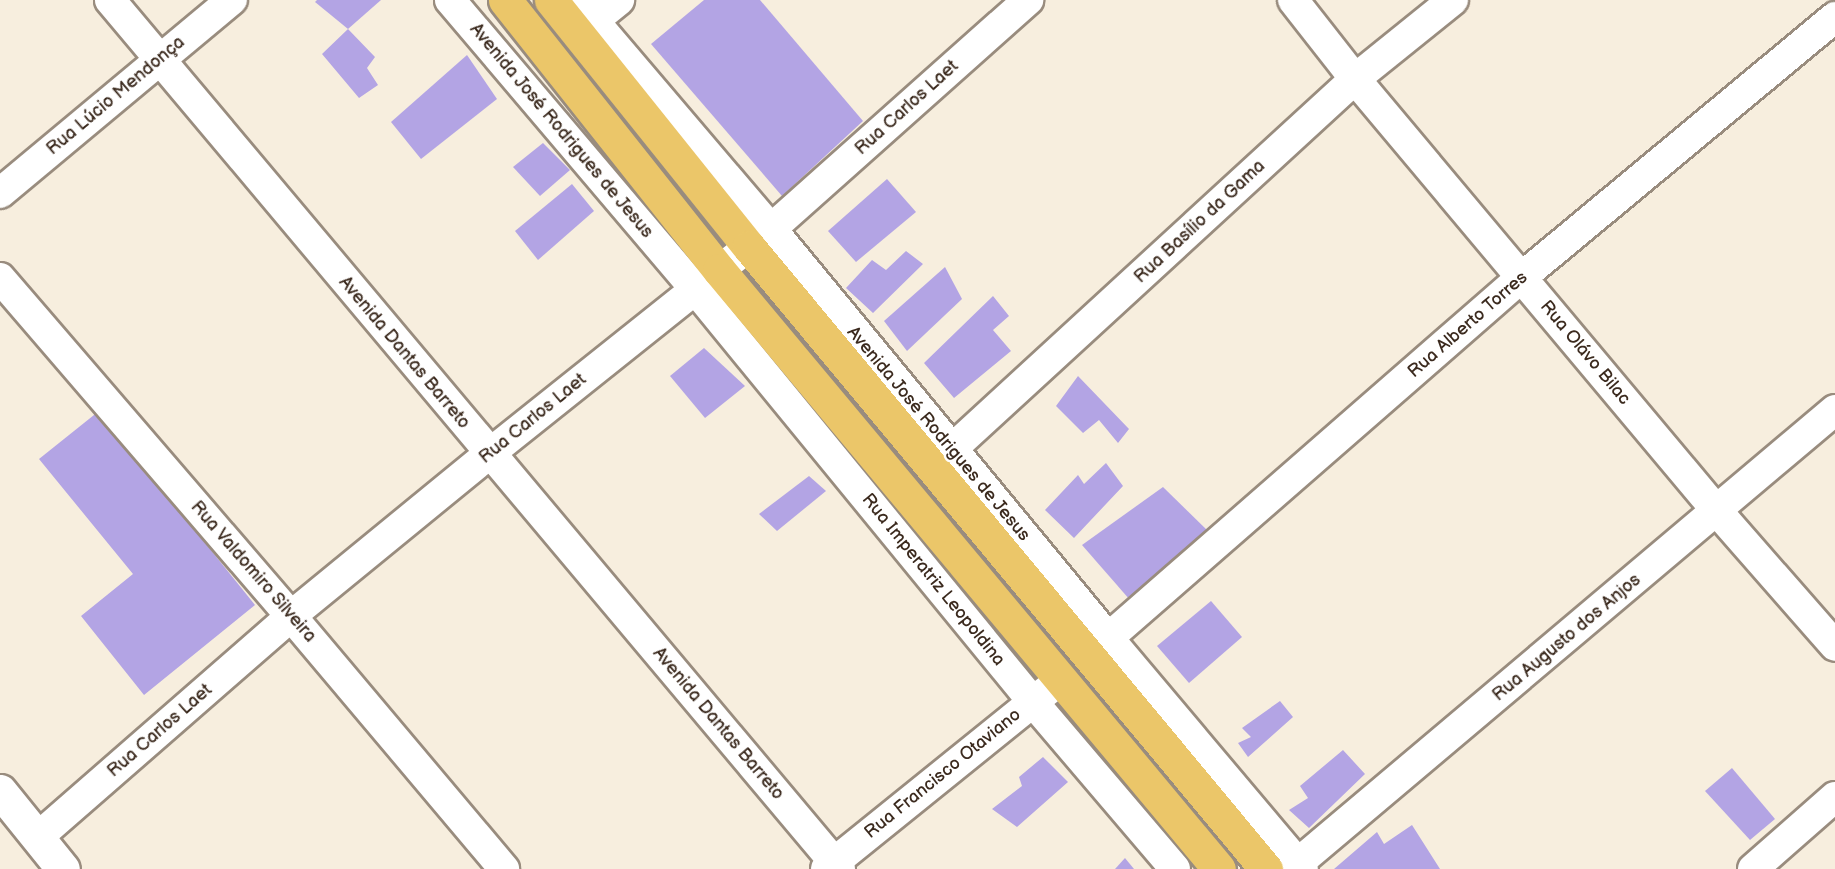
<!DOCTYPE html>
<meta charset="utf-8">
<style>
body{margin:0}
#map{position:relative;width:1835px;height:869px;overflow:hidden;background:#f7eede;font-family:"Balsamiq Sans",sans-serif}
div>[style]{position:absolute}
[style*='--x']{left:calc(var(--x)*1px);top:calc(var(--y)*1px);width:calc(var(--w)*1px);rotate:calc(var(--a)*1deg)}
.building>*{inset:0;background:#b3a4e4}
.roads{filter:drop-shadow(2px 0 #998c7e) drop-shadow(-2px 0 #998c7e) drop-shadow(0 2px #998c7e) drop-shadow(0 -2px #998c7e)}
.minor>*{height:30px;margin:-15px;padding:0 15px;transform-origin:15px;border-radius:15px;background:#fff}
.tertiary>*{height:33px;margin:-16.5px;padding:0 16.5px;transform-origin:16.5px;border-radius:16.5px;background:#fff}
.primary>*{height:33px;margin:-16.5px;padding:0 16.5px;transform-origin:16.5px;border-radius:16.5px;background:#ebc669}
span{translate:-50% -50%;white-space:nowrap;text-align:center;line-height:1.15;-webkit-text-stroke:5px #fff;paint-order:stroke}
.street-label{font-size:18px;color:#3b2a1e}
</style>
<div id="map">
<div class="building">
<i style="clip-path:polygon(317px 0,381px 0,348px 29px,315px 2px)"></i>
<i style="clip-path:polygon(704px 0,760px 0,863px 121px,782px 196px,651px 44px)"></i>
<i style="clip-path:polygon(348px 29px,375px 57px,367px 68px,378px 85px,359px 98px,322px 54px)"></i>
<i style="clip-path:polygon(467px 55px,497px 99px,421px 159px,391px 122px)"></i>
<i style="clip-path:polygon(543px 143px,570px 170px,540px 196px,513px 167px)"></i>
<i style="clip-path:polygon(887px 179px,916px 212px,856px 262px,828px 231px)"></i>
<i style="clip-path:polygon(572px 184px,594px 211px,538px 260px,515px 231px)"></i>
<i style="clip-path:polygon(906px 251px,923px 264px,873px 313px,846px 288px,872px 260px,886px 270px)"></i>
<i style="clip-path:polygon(945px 267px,962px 299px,907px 351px,884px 321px)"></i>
<i style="clip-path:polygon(993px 296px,1009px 316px,993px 330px,1011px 351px,954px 398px,924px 363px)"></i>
<i style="clip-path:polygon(704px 348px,745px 386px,705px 418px,670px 376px)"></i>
<i style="clip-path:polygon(1078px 376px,1129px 429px,1118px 443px,1099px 420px,1083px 433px,1056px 406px)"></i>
<i style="clip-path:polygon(99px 411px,255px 605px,144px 695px,81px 616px,133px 574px,39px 459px)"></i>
<i style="clip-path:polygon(1106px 463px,1123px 486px,1074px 538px,1045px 510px,1078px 475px,1084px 484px)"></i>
<i style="clip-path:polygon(809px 476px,826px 491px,777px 531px,759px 514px)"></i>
<i style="clip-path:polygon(1163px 487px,1209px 532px,1130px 600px,1082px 545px)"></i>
<i style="clip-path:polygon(1211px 601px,1242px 637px,1189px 683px,1157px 646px)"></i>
<i style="clip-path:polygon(1280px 701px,1293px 717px,1248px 757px,1238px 743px,1251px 737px,1242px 728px)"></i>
<i style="clip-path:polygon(1343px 750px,1365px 774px,1309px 828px,1289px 810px,1308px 798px,1300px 786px)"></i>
<i style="clip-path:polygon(1043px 757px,1068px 782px,1017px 827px,992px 809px,1022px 786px,1019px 777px)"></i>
<i style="clip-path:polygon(1732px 768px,1775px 819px,1750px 840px,1705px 791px)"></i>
<i style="clip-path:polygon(1412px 825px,1440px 869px,1334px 869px,1377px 832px,1384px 844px)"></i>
<i style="clip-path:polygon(1125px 858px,1134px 869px,1115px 869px)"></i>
</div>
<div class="roads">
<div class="minor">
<i style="--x:110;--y:0;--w:1135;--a:49.97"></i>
<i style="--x:450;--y:0;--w:379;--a:49.7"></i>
<i style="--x:695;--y:289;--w:534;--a:50.7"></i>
<i style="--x:1033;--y:702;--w:219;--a:49.6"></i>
<i style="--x:1293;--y:0;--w:100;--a:51.9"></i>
<i style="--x:1355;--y:79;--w:564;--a:50.04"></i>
<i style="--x:1717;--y:511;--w:179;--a:48.8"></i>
<i style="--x:592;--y:22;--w:35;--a:-39"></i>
<i style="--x:0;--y:193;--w:302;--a:-39.8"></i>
<i style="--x:0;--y:278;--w:446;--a:49.3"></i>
<i style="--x:291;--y:616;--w:331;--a:49.9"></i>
<i style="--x:952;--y:449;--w:547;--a:-42.56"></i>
<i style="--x:1355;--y:79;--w:126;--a:-38.9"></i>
<i style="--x:1107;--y:639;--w:551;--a:-41.1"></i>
<i style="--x:1522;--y:277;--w:407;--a:-39.7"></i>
<i style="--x:38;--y:837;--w:336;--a:-41.1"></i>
<i style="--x:291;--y:616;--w:256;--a:-39.3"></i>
<i style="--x:489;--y:454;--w:359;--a:-38.6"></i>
<i style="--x:770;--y:230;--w:346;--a:-41.7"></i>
<i style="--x:1297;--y:864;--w:704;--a:-40.16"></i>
<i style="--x:826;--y:869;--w:287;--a:-38.9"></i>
<i style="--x:1753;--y:869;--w:109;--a:-41.3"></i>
</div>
<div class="tertiary">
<i style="--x:574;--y:0;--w:302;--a:49.6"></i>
<i style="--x:770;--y:230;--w:530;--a:50.51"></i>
<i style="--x:1107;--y:639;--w:301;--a:49.9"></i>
<i style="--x:0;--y:791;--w:100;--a:51.1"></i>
</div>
<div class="primary">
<i style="--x:505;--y:0;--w:345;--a:51.6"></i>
<i style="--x:719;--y:270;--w:780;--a:50.15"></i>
<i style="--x:551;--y:0;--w:317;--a:51.3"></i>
<i style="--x:749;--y:247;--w:809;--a:50.27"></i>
</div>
</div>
<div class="street-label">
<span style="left:116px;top:96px;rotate:-40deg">Rua Lúcio Mendonça</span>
<span style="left:907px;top:108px;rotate:-42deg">Rua Carlos Laet</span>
<span style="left:561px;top:131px;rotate:50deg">Avenida José Rodrigues de Jesus</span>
<span style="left:1200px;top:222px;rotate:-43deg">Rua Basílio da Gama</span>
<span style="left:1468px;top:325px;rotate:-41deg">Rua Alberto Torres</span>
<span style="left:404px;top:353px;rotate:50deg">Avenida Dantas Barreto</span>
<span style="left:1585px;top:353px;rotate:50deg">Rua Olávo Bilac</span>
<span style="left:533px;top:419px;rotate:-39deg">Rua Carlos Laet</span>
<span style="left:938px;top:434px;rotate:50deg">Avenida José Rodrigues de Jesus</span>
<span style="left:253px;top:572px;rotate:49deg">Rua Valdomiro Silveira</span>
<span style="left:933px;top:580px;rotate:51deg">Rua Imperatriz Leopoldina</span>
<span style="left:1567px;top:638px;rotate:-40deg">Rua Augusto dos Anjos</span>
<span style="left:718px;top:724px;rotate:50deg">Avenida Dantas Barreto</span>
<span style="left:160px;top:731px;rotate:-41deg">Rua Carlos Laet</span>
<span style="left:943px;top:774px;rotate:-39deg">Rua Francisco Otaviano</span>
</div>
</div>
